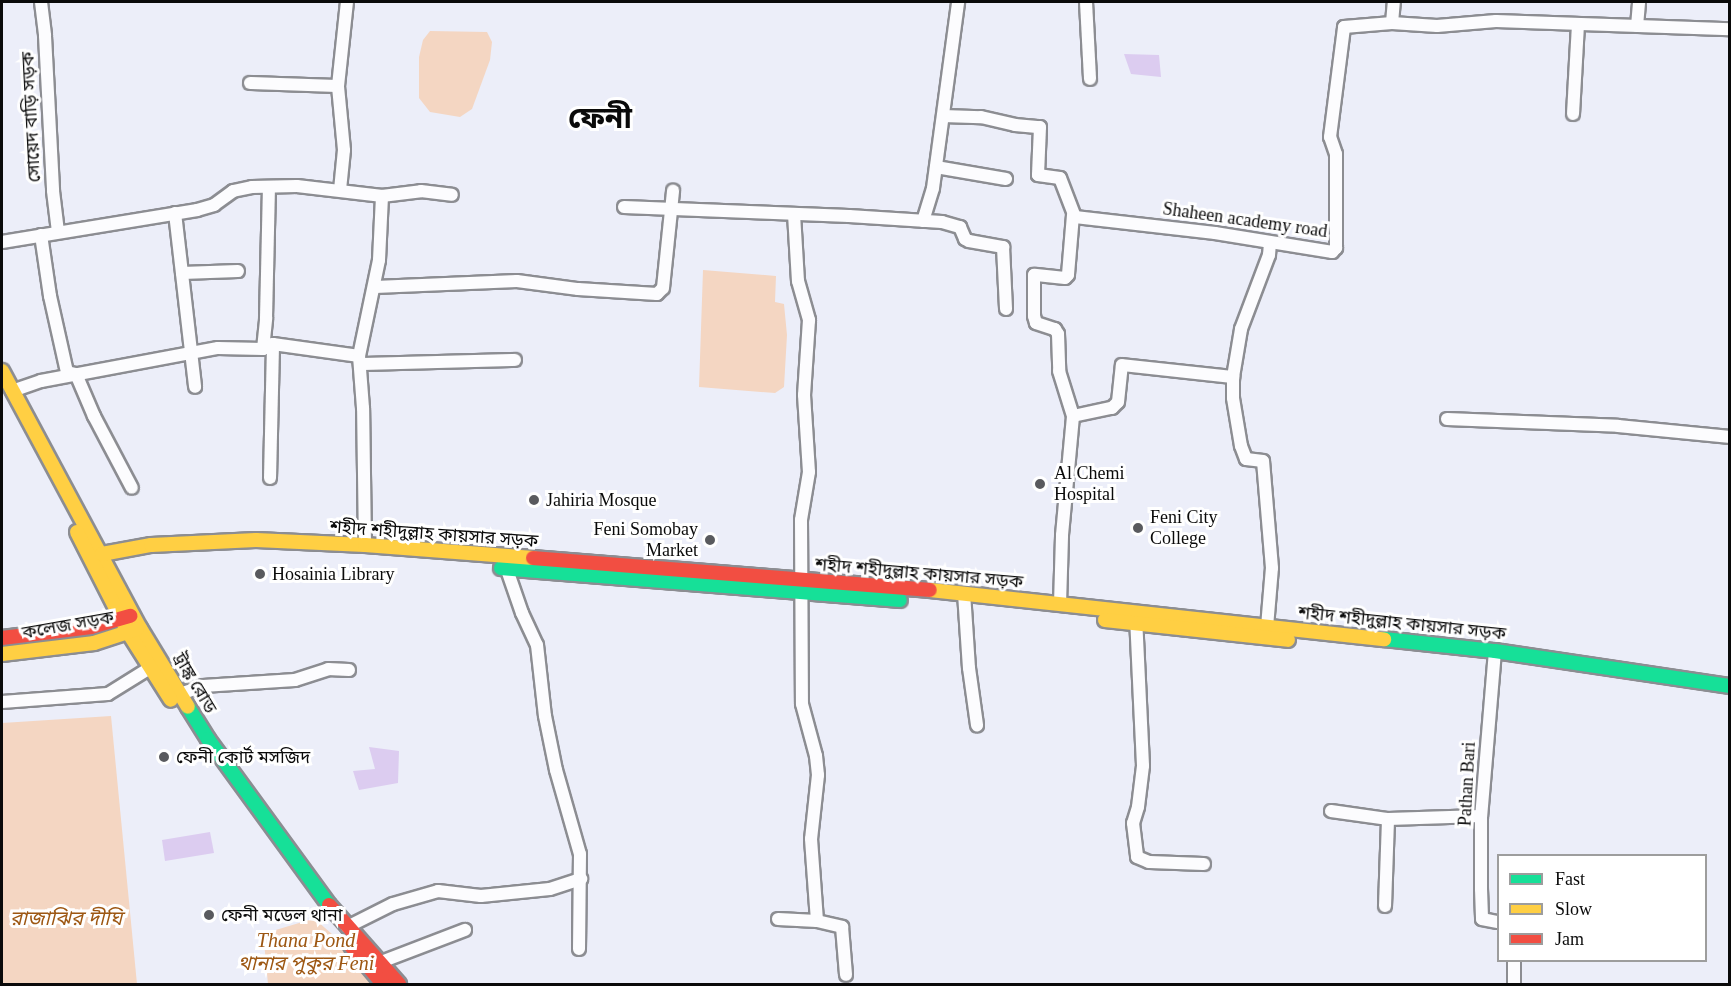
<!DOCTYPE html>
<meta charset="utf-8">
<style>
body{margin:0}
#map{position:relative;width:1731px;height:986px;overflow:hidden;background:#eceef9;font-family:"Times New Roman","Noto Sans Bengali",serif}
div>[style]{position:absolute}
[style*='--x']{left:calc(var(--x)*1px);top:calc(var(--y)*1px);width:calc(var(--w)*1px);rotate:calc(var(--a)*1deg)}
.green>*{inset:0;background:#dcccf0}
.water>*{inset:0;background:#f4d6c2}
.roads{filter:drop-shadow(2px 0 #8c8d92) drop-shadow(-2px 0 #8c8d92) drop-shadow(0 2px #8c8d92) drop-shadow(0 -2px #8c8d92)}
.street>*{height:12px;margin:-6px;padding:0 6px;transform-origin:6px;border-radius:6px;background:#fcfcfe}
.fast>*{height:14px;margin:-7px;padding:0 7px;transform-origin:7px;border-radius:7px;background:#16e098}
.slow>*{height:14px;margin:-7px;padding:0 7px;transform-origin:7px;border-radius:7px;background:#ffcf43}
.jam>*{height:14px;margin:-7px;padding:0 7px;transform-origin:7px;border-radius:7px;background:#f24e42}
.dots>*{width:16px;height:16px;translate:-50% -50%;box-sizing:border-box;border:3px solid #fff;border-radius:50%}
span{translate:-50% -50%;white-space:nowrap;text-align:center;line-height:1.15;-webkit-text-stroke:6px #fff;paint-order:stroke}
.street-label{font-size:18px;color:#0a0a0a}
.poi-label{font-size:18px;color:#0a0a0a}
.left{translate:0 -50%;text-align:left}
.right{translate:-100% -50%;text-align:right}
.water-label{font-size:20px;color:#9d5712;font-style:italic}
.town-label{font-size:30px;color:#0a0a0a;font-weight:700}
.frame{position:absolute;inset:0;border:3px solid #0a0a0a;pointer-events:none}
.legend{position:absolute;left:1497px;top:854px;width:210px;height:108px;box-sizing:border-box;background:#fff;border:2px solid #9d9d9d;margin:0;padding:8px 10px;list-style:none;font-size:18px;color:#0a0a0a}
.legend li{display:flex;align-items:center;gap:12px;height:30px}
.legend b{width:30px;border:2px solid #9d9d9d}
</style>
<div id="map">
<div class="green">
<i style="clip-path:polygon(1124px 54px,1159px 55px,1161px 77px,1131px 74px)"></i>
<i style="clip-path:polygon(369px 747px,399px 751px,398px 783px,359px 790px,353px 771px,375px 769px)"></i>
<i style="clip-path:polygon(210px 832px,214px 853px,165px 861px,162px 840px)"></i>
</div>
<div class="water">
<i style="clip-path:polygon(430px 31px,487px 32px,492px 42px,490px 60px,472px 109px,460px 117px,430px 112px,419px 98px,419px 57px,423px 40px)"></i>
<i style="clip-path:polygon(703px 270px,776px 276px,775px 302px,784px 304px,787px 335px,784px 387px,775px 393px,699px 387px)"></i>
<i style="clip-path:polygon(111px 716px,137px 984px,2px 984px,2px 723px)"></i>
<i style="clip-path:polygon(309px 920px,317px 921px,340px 941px,374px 984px,268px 984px,264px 942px,269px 932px)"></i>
</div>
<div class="roads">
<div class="street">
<i style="--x:41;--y:2;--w:34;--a:83"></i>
<i style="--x:45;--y:36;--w:155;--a:87"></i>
<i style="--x:53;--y:191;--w:39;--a:83"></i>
<i style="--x:1086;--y:2;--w:77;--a:87"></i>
<i style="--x:1392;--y:23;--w:21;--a:-85"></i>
<i style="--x:1637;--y:26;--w:24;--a:-85"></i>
<i style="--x:250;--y:83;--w:88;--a:2"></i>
<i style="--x:1573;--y:114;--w:90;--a:-86.8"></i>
<i style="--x:943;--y:116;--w:38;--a:2"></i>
<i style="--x:981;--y:117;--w:35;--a:13"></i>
<i style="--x:1015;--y:125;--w:25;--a:5"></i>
<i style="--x:1040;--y:127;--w:48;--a:92.4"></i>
<i style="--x:1038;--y:175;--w:22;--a:8"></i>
<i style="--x:1060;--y:178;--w:42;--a:69"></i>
<i style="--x:1075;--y:217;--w:141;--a:6.5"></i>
<i style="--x:1215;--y:233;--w:119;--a:9.2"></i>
<i style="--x:1332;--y:252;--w:6;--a:-45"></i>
<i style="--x:1336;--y:248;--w:94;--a:-90"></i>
<i style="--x:1336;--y:154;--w:18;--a:-109"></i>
<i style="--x:1330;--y:137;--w:111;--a:-82.7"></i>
<i style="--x:1344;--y:27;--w:48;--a:-4.8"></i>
<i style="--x:1392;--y:23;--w:45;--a:3.8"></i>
<i style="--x:1437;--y:26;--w:59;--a:-4.8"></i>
<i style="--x:1496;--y:21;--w:234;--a:2"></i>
<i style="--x:936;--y:167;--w:71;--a:9.7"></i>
<i style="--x:340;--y:190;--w:40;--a:-84.3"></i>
<i style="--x:344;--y:150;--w:64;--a:-95.4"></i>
<i style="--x:338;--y:86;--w:84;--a:-83.9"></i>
<i style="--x:624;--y:207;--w:225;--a:2.3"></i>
<i style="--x:849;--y:216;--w:93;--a:3.7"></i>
<i style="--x:942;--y:222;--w:19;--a:16"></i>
<i style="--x:960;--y:227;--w:13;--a:67"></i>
<i style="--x:965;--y:239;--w:4;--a:27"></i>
<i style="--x:969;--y:241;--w:35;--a:10"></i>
<i style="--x:1003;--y:247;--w:62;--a:87.2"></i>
<i style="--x:175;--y:213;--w:175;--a:83.4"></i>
<i style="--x:794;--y:214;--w:67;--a:86.6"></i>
<i style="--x:798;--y:281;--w:41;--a:74.2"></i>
<i style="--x:809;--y:320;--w:75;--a:93.8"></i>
<i style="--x:804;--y:395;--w:77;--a:86.3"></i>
<i style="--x:809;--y:472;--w:49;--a:99.5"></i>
<i style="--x:801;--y:520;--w:184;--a:89.7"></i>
<i style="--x:802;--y:704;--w:54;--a:74.9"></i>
<i style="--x:816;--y:756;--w:19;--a:84"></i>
<i style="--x:818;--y:775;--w:64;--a:96.2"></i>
<i style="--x:811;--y:839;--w:82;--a:85.8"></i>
<i style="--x:1073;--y:215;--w:60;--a:94.8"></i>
<i style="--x:1068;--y:275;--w:4;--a:135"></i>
<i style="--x:1065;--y:278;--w:31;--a:-174"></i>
<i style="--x:1034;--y:275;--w:41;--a:90"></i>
<i style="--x:1034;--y:316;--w:7;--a:74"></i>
<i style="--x:1036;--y:323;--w:20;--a:18"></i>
<i style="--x:1055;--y:329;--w:6;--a:59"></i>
<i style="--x:1058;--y:334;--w:37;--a:88"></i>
<i style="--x:1059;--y:371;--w:47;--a:72.7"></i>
<i style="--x:923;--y:221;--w:34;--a:-73"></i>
<i style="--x:933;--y:188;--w:188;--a:-82.3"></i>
<i style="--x:41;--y:235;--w:62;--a:81.6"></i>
<i style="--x:50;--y:296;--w:78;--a:77.4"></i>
<i style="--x:67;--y:372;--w:9;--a:13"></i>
<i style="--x:76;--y:374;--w:46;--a:66.8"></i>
<i style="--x:94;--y:416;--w:81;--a:62.2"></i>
<i style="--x:2;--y:242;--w:198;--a:-9.3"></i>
<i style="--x:197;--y:210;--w:18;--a:-16"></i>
<i style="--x:214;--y:205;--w:24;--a:-36"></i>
<i style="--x:233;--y:191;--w:19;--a:-12"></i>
<i style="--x:252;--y:187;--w:45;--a:-1.3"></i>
<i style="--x:297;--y:186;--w:86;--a:6.7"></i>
<i style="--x:382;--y:196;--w:39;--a:-7"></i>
<i style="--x:421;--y:191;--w:31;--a:7"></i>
<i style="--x:182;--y:273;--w:56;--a:-2"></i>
<i style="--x:375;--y:287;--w:142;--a:-2.4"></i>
<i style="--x:517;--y:281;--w:62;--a:7.5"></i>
<i style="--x:578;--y:289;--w:79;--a:3.6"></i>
<i style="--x:657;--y:294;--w:8;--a:-45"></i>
<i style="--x:663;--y:288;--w:98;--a:-84.1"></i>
<i style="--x:263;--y:349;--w:31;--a:-84"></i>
<i style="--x:266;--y:318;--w:131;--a:-88.7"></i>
<i style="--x:360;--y:364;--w:155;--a:-1.5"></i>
<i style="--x:12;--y:391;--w:31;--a:-19"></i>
<i style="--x:41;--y:381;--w:180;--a:-10.6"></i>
<i style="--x:218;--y:348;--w:45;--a:1.3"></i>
<i style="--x:263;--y:349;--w:11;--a:-27"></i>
<i style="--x:273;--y:344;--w:87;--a:7.9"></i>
<i style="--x:1447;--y:419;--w:171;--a:2.3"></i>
<i style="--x:1618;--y:426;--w:113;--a:5.6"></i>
<i style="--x:270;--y:478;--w:134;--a:-88.7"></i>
<i style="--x:365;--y:545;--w:137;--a:-90.8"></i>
<i style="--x:363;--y:408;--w:52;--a:-94.4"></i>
<i style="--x:359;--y:356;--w:98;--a:-78.2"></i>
<i style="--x:379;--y:260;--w:64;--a:-87.3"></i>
<i style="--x:504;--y:561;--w:55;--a:70.9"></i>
<i style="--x:522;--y:613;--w:35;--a:65"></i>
<i style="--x:537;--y:645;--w:71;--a:83.6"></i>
<i style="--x:545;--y:716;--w:55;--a:78.5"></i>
<i style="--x:556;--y:770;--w:87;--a:74.1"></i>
<i style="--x:580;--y:854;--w:95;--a:90.6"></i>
<i style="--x:964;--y:593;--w:75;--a:86.2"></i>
<i style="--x:969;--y:668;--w:58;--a:82"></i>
<i style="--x:1060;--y:604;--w:69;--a:-88.3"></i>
<i style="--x:1062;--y:535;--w:120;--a:-84.7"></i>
<i style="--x:1073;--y:416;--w:40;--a:-12"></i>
<i style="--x:1112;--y:408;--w:8;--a:-45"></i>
<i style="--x:1118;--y:402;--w:37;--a:-84"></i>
<i style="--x:1122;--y:365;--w:112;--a:6.2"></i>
<i style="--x:1136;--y:617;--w:149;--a:87.3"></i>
<i style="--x:1143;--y:766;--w:41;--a:97"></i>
<i style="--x:1138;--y:807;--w:17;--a:107"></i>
<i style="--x:1133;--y:823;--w:34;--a:83"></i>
<i style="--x:1137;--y:857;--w:13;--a:23"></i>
<i style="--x:1149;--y:862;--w:55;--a:2.1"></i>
<i style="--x:1267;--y:627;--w:59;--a:-85.2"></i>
<i style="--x:1272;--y:568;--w:107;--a:-94.8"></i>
<i style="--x:1263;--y:461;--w:17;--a:-173"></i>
<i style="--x:1246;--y:459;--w:14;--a:-111"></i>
<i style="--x:1241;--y:446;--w:49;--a:-99.5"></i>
<i style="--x:1233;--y:398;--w:21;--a:-90"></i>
<i style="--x:1233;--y:377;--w:49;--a:-80.5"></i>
<i style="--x:1241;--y:329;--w:79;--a:-69.3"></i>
<i style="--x:1269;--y:255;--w:12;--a:-85"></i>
<i style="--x:1495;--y:651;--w:166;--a:94.8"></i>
<i style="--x:1481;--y:816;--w:73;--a:90"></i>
<i style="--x:1481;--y:889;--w:30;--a:88"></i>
<i style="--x:1482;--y:919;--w:16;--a:11"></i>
<i style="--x:180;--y:694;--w:24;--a:-19"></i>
<i style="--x:203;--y:686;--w:92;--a:-3.7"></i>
<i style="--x:295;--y:680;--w:35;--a:-18"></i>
<i style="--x:328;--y:669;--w:21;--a:3"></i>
<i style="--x:2;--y:702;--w:106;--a:-4.3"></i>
<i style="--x:108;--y:694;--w:49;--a:-31.8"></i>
<i style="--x:1331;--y:811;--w:58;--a:8"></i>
<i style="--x:1388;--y:819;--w:93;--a:-1.8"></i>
<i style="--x:1385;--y:906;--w:87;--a:-88"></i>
<i style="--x:778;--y:919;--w:39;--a:3"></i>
<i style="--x:817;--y:921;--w:26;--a:13"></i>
<i style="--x:842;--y:927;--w:48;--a:85.2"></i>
<i style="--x:347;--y:927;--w:51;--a:-26.6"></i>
<i style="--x:393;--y:904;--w:47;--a:-16.1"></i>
<i style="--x:438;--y:891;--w:43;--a:6.6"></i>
<i style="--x:481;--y:896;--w:69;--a:-5.8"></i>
<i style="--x:550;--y:889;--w:33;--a:-18"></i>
<i style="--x:1514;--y:960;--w:24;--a:90"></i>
<i style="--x:381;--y:962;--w:90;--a:-20.9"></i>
</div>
<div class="fast">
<i style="--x:501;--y:568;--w:400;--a:4.6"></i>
<i style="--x:1384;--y:639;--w:112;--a:6.2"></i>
<i style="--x:1495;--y:651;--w:238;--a:8.5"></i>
<i style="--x:188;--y:707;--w:38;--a:58"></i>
<i style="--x:208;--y:739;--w:205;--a:53.9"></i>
</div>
<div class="slow">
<i style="--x:2;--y:371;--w:292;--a:61.8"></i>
<i style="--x:140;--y:628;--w:92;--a:58.7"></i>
<i style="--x:77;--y:532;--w:112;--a:63"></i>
<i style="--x:128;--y:632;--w:80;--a:57.7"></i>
<i style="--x:102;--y:554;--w:50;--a:-10.4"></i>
<i style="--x:151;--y:545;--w:105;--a:-2.7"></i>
<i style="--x:256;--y:540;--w:109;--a:2.6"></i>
<i style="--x:365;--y:545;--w:169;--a:4.4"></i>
<i style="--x:930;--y:590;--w:457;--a:6.2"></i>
<i style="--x:1105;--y:620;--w:184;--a:6.2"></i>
<i style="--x:2;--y:654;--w:93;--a:-6.8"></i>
<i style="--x:94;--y:643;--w:45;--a:-18"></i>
</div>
<div class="jam">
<i style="--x:533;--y:558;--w:398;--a:4.6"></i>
<i style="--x:2;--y:638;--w:90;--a:-7"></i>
<i style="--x:91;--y:627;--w:41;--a:-15.8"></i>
<i style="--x:329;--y:905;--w:106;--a:48.5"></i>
<i style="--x:351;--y:946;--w:50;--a:49.9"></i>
</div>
</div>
<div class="dots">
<i style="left:1040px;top:484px;background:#595a5e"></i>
<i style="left:534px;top:500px;background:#595a5e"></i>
<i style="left:1138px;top:528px;background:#595a5e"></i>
<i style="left:710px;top:540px;background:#595a5e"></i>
<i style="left:260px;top:574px;background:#595a5e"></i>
<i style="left:164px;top:757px;background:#595a5e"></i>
<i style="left:209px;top:915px;background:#595a5e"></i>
</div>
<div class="street-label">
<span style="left:31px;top:117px;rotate:-93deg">সোয়েদ বাড়ি সড়ক</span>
<span style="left:1245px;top:220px;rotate:8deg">Shaheen academy road</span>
<span style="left:434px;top:534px;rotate:4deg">শহীদ শহীদুল্লাহ কায়সার সড়ক</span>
<span style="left:919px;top:573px;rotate:5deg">শহীদ শহীদুল্লাহ কায়সার সড়ক</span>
<span style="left:1402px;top:623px;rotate:6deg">শহীদ শহীদুল্লাহ কায়সার সড়ক</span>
<span style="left:68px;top:625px;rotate:-10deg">কলেজ সড়ক</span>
<span style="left:195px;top:683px;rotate:59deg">ট্রাঙ্ক রোড</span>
<span style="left:1467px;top:784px;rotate:-87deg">Pathan Bari</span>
</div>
<div class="poi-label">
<span class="left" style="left:1054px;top:484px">Al Chemi<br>Hospital</span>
<span class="left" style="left:546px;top:500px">Jahiria Mosque</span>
<span class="left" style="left:1150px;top:528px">Feni City<br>College</span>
<span class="right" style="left:698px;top:540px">Feni Somobay<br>Market</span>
<span class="left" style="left:272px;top:574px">Hosainia Library</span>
<span class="left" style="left:176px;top:757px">ফেনী কোর্ট মসজিদ</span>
<span class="left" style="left:221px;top:915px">ফেনী মডেল থানা</span>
</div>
<div class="water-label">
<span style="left:66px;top:918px">রাজাঝির দীঘি</span>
<span style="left:306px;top:952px">Thana Pond<br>থানার পুকুর Feni</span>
</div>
<div class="town-label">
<span style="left:600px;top:118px">ফেনী</span>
</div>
<div class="frame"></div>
<ul class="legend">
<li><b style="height:8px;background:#16e098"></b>Fast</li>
<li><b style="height:8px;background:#ffcf43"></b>Slow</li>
<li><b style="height:8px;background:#f24e42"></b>Jam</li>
</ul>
</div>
